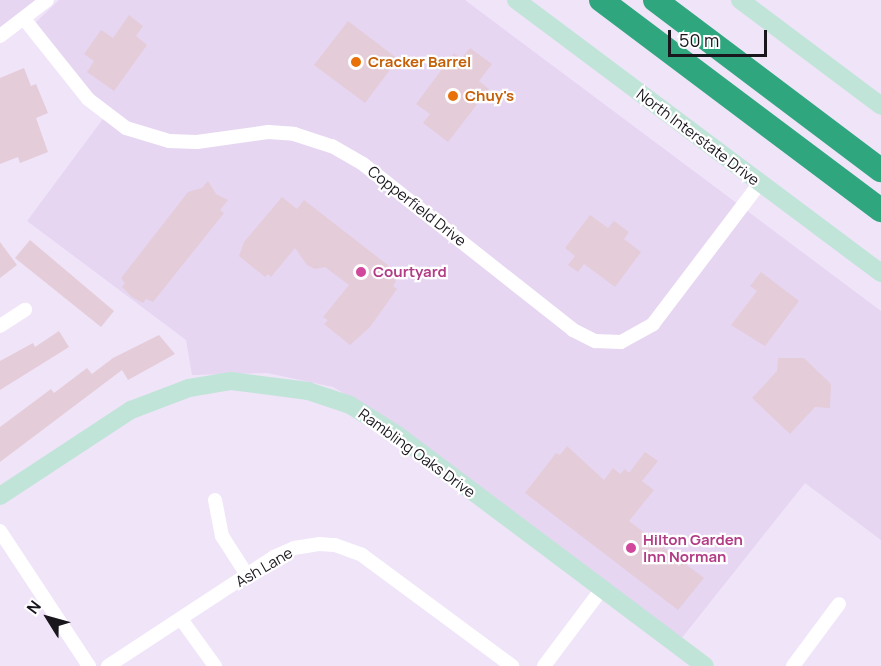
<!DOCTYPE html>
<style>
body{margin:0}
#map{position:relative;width:881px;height:666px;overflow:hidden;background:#f0e4f9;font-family:Manrope,sans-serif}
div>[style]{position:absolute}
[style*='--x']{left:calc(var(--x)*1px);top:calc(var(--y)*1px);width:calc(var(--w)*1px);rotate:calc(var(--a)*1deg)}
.built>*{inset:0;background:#e6d6f2}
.building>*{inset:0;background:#e4ccd9}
.street>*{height:14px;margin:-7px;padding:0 7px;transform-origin:7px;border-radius:7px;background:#fff}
.secondary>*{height:18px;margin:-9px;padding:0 9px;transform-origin:9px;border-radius:9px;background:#c1e4d8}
.highway>*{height:24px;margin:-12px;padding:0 12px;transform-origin:12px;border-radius:12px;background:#2fa67e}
.dots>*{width:16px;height:16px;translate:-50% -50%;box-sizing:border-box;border:3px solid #fff;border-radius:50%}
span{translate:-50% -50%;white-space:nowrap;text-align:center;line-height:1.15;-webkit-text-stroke:4.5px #fff;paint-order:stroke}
.food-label{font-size:15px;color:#c56008;font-weight:700}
.left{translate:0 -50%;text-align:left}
.street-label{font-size:15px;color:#1a161e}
.hotel-label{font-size:15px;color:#b23c85;font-weight:700}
.north{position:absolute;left:18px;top:588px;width:60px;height:60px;-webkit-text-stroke:4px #fff;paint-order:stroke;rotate:307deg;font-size:16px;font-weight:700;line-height:24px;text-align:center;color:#1a161e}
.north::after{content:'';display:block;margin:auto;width:21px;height:27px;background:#1a161e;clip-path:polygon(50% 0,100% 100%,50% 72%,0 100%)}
.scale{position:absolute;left:668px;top:30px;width:99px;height:27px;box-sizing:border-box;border:3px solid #1a161e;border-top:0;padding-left:8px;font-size:18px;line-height:21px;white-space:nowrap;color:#1a161e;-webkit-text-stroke:4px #fff;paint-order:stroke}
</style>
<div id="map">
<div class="built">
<i style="clip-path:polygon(0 0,39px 0,0 29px)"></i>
<i style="clip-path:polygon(59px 0,465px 0,881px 311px,881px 540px,805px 483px,681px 639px,370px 409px,333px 387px,267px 373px,192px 375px,186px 340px,27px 221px,108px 112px,73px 74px,36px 22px)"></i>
</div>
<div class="building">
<i style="clip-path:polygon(129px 15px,143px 26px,136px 36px,147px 45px,114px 91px,87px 72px,94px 61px,84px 54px,101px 30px,113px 38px)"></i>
<i style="clip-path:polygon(348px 21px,398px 59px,365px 103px,314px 65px)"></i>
<i style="clip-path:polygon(470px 48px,492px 64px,479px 81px,489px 89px,448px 142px,423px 123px,430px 114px,416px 104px,454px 53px,461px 59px)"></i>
<i style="clip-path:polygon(24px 68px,31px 86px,36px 84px,48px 113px,36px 118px,48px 152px,20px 163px,18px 157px,0 164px,0 78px)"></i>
<i style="clip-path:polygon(208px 181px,216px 194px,228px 200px,220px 210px,224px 213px,153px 302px,146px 299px,143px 303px,132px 297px,122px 287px,125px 283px,121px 278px,188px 192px,202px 188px)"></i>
<i style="clip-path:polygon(282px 197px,297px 209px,304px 200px,389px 266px,388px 274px,396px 281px,393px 286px,397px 289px,370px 327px,350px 345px,324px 324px,328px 320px,323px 317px,349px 285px,325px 267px,315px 269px,307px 265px,295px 248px,271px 277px,268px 274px,265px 277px,239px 256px,244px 242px)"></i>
<i style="clip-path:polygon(590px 215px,608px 228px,614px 221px,629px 232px,624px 239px,641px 252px,615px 287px,584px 264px,578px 272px,568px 265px,575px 256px,565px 248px)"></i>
<i style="clip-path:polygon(30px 240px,114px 311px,101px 327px,15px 258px)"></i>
<i style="clip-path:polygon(0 242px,17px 265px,0 278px)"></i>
<i style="clip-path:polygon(761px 272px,799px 301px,765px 346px,731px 325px,757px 291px,750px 286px)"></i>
<i style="clip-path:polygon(59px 331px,69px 347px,0 390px,0 361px,33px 343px,35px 347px)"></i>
<i style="clip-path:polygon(159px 335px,175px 354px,128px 380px,122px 370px,0 462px,0 427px,51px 389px,54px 393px,87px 368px,92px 374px,113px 358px)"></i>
<i style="clip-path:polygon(778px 358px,804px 358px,831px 384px,830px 408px,815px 407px,790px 434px,752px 398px,777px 371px)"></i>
<i style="clip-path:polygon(567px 446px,604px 480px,613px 468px,620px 474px,625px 469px,629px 473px,645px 452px,658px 461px,642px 481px,654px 490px,629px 521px,704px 578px,678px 610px,525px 493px,556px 453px,560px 455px)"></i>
</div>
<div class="street">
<i style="--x:25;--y:20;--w:101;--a:51.4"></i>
<i style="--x:88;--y:99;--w:48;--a:37.3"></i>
<i style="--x:126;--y:128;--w:45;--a:16.8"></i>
<i style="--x:169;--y:141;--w:28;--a:2"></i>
<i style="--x:197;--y:142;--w:72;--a:-8"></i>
<i style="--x:268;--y:132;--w:26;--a:4"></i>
<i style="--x:294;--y:134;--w:40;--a:18"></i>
<i style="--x:332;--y:146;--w:36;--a:30"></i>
<i style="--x:363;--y:164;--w:268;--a:38.3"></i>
<i style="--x:573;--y:330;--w:25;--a:27"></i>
<i style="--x:595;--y:341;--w:26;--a:2"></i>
<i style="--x:621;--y:342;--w:37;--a:-29"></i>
<i style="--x:653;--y:324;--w:177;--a:-52.8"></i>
<i style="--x:0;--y:36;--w:59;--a:-37.5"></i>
<i style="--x:0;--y:326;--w:30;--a:-33"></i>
<i style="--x:215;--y:500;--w:37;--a:79"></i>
<i style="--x:222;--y:536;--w:46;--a:57.3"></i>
<i style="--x:0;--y:531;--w:162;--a:56.6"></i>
<i style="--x:181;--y:619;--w:58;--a:54.1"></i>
<i style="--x:108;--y:666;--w:199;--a:-33.3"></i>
<i style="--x:274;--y:557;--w:22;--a:-24"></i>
<i style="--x:294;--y:548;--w:25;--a:-9"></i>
<i style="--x:319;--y:544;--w:16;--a:4"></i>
<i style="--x:335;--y:545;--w:29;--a:20"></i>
<i style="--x:362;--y:555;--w:187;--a:36.5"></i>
<i style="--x:544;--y:666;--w:95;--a:-53.1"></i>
<i style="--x:793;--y:666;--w:77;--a:-53.4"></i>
</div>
<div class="secondary">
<i style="--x:516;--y:0;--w:456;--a:36.8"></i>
<i style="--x:740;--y:0;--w:176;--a:36.9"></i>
<i style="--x:0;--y:496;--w:157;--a:-33.3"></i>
<i style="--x:131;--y:410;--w:62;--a:-20.8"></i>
<i style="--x:189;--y:388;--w:43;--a:-9.5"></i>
<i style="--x:231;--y:381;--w:78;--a:7.4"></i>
<i style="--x:308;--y:391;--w:44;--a:18.4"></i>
<i style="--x:350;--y:405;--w:54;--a:32.2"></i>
<i style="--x:396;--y:434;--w:386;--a:36.9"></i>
</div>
<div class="highway">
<i style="--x:601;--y:0;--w:350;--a:36.9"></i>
<i style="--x:655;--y:0;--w:283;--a:37"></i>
</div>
<div class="dots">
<i style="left:356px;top:62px;background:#e8710a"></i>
<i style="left:453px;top:96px;background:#e8710a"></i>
<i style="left:361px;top:272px;background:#d1479c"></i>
<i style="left:631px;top:548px;background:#d1479c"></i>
</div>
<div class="food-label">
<span class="left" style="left:368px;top:62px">Cracker Barrel</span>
<span class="left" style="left:465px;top:96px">Chuy's</span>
</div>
<div class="street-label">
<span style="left:698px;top:137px;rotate:37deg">North Interstate Drive</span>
<span style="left:417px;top:206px;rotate:38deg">Copperfield Drive</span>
<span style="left:417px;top:453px;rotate:36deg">Rambling Oaks Drive</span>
<span style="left:264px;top:567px;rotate:-30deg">Ash Lane</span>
</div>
<div class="hotel-label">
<span class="left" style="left:373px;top:272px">Courtyard</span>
<span class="left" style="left:643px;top:548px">Hilton Garden<br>Inn Norman</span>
</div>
<div class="north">N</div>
<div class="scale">50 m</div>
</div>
